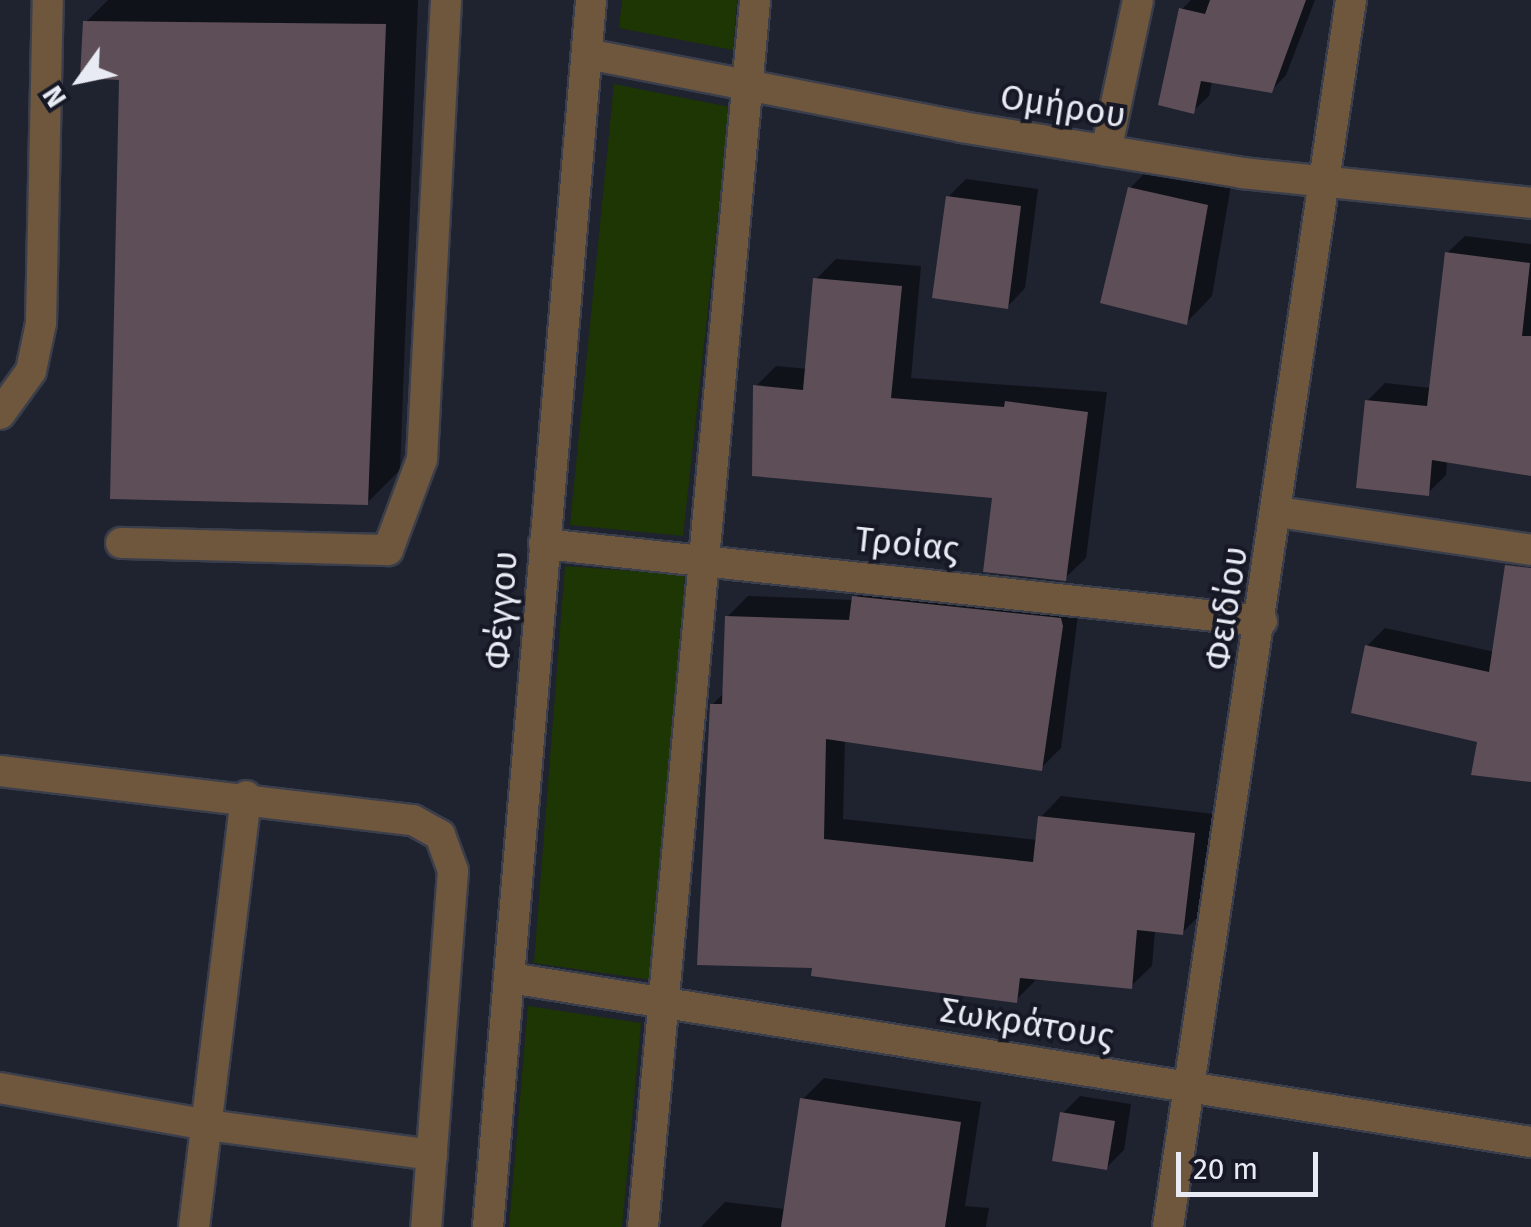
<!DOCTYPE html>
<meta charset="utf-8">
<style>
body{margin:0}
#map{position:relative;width:1531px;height:1227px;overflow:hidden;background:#1f222f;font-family:"Fira Sans",sans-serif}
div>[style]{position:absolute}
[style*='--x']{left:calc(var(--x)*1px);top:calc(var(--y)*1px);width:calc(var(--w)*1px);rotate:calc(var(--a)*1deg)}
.green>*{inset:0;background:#1d3604}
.shadow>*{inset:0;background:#0007}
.building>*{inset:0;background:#5d4e58}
.roads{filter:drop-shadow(2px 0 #3b3e4b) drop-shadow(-2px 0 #3b3e4b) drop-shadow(0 2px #3b3e4b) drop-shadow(0 -2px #3b3e4b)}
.minor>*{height:30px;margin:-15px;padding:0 15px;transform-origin:15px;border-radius:15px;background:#6f573e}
span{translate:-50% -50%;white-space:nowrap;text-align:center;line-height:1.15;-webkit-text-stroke:8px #161925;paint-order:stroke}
.street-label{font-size:35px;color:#e9ebf4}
.north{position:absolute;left:30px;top:30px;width:100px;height:100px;-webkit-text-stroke:8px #161925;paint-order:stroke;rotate:237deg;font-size:28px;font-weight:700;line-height:40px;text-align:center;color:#e9ebf4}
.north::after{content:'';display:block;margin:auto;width:35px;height:45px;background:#e9ebf4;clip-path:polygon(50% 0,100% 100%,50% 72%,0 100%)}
.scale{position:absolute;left:1176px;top:1152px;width:142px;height:45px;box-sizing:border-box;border:5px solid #e9ebf4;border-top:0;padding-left:12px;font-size:30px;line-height:35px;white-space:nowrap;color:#e9ebf4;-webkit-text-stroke:8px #161925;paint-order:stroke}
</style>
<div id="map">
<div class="green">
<i style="clip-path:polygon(622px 0,737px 0,733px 50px,619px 28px)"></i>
<i style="clip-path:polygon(614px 84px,730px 107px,683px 536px,570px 525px)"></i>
<i style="clip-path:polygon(565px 566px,685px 575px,652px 980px,534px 963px)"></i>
<i style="clip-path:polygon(528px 1006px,641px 1023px,622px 1227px,509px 1227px)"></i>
</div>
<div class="shadow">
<i style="clip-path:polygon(108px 0,418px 0,400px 470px,367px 503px,86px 22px)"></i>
<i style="clip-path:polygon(1191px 0,1315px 0,1286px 75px,1271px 91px,1212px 81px,1209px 96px,1193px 111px,1182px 9px)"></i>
<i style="clip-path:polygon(1156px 162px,1232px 179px,1212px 296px,1187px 322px,1130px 188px)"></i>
<i style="clip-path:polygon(966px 179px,1038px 189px,1025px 288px,1008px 306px,948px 197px)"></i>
<i style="clip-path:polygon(1465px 236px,1531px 244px,1531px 473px,1447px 460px,1446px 475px,1428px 493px,1367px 401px,1385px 383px,1431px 388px,1447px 253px)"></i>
<i style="clip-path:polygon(836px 259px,921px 266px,911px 378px,1107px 392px,1086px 558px,1065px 578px,995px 496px,756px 386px,776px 366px,808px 369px,816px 279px)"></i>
<i style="clip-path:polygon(875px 577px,1080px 599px,1061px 748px,1041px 768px,845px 739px,843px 819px,1038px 840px,1041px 817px,1061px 796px,1214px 814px,1203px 912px,1182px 933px,1155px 930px,1152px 966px,1131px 986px,1036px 980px,1016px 1000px,815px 966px,712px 705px,725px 692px,727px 617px,748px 596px,854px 600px)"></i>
<i style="clip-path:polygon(1531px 591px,1531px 780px,1367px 646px,1385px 628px,1495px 652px)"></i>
<i style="clip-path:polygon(824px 1078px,981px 1102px,965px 1206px,989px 1208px,986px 1227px,902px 1227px,803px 1099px)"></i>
<i style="clip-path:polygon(1080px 1096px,1131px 1104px,1124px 1150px,1106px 1168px,1062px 1114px)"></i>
<i style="clip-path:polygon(725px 1202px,793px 1210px,789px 1227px,701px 1227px)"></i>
</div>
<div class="building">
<i style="clip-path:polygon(1210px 0,1306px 0,1272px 93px,1201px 81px,1194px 114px,1158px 105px,1179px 8px,1205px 14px)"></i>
<i style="clip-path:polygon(83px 21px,386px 24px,368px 505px,110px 499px,119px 80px,80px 78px)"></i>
<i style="clip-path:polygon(1128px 187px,1208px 205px,1187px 325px,1100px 303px)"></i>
<i style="clip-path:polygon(946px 196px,1021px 206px,1008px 309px,932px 298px)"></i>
<i style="clip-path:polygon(1445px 252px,1530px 263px,1522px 336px,1531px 336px,1531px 476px,1432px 460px,1429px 496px,1356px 488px,1365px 400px,1427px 406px)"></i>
<i style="clip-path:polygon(813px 278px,902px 286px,891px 398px,1004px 407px,1005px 401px,1088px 412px,1066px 581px,983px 572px,992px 498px,752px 476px,753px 385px,803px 390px)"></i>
<i style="clip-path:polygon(1505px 565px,1531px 568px,1531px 782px,1471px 775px,1477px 742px,1351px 713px,1365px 645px,1489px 672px)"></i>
<i style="clip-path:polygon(852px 596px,1061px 618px,1063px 626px,1042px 771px,826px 739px,824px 839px,1033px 862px,1038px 816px,1195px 833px,1183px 935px,1137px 930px,1132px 989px,1020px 978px,1017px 1003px,811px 976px,812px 968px,697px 965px,710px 704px,722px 704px,725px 616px,849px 620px)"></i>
<i style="clip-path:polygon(800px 1098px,961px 1122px,945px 1227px,781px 1227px)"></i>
<i style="clip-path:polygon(1060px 1112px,1115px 1121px,1107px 1170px,1052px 1161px)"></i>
</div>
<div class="roads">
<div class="minor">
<i style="--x:587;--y:54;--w:382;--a:11"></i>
<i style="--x:962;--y:127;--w:284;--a:9.3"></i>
<i style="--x:1242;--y:173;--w:291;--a:5.9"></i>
<i style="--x:1106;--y:151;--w:154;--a:-78"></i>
<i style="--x:0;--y:414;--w:53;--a:-54.2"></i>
<i style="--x:31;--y:371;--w:49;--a:-78.2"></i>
<i style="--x:41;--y:323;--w:323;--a:-88.8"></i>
<i style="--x:1278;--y:512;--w:256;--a:8.5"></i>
<i style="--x:121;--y:543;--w:267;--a:1.5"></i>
<i style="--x:388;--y:550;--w:97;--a:-69.5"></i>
<i style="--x:422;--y:459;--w:460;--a:-87"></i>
<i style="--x:544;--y:544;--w:722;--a:6.12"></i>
<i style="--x:0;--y:771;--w:416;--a:6.8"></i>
<i style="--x:413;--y:820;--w:31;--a:29"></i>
<i style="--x:440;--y:835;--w:38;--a:70"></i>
<i style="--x:453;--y:871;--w:357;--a:94.3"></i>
<i style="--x:510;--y:978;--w:1034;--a:9.13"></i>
<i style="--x:0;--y:1088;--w:211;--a:10.1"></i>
<i style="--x:208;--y:1125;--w:226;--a:7.6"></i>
<i style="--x:194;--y:1227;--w:434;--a:-83.1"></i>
<i style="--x:488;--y:1227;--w:1231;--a:-85.2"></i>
<i style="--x:643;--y:1227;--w:1232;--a:-84.78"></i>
<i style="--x:1168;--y:1227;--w:1241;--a:-81.52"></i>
</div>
</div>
<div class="street-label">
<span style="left:1063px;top:106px;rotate:9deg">Ομήρου</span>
<span style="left:907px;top:544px;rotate:6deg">Τροίας</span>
<span style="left:1226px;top:608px;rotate:-81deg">Φειδίου</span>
<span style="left:501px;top:610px;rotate:-86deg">Φέγγου</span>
<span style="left:1027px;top:1023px;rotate:9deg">Σωκράτους</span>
</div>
<div class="north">N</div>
<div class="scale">20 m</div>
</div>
